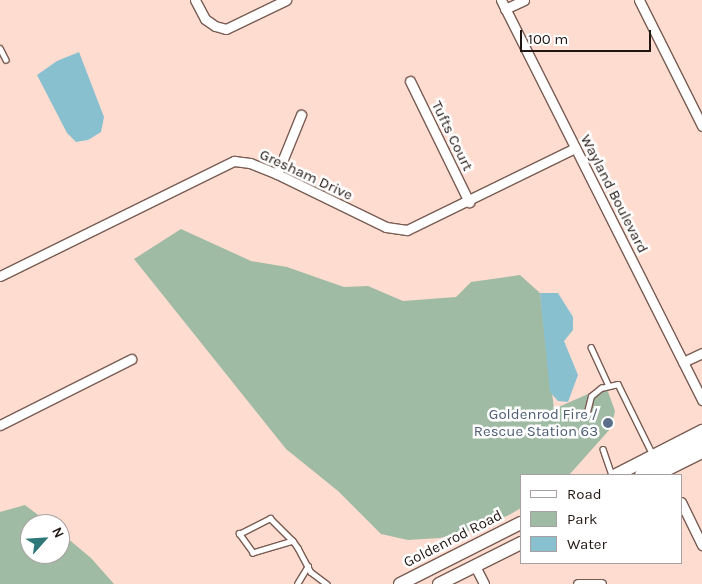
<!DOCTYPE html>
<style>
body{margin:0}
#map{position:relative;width:702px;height:584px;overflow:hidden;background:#fedcd0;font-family:Karla,sans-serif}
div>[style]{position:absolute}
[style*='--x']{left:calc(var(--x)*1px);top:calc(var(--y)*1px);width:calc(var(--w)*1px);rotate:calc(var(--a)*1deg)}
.green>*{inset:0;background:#a0bba4}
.water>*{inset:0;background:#88c0d0}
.roads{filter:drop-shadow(1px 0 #795c52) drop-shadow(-1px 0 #795c52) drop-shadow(0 1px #795c52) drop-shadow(0 -1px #795c52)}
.lane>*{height:4.5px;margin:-2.25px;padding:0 2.25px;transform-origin:2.25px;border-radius:2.25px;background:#fff}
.street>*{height:9px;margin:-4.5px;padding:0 4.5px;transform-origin:4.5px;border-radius:4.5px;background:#fff}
.secondary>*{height:12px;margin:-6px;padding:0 6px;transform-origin:6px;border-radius:6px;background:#fff}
.dots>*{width:14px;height:14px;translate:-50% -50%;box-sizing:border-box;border:2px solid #fff;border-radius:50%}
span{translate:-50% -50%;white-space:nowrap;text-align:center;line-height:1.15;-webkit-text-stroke:5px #fff;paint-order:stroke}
.street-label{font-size:15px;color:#221713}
.service-label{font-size:15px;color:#4e5e75}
.right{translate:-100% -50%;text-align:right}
.legend{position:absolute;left:520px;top:474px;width:162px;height:90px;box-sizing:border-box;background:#fff;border:1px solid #a7a2a1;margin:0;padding:6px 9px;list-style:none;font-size:15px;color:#221713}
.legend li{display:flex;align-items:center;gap:10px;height:25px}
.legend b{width:25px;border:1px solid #a7a2a1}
.north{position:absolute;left:20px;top:514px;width:50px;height:50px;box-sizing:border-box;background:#fff;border:1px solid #a7a2a1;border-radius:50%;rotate:64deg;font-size:14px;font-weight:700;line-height:20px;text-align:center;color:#221713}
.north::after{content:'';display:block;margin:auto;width:18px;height:22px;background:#2e7879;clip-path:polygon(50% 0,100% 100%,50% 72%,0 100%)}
.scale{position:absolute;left:520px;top:30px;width:131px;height:22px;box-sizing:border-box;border:2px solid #221713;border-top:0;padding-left:6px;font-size:15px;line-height:18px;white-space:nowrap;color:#221713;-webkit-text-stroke:4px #fff;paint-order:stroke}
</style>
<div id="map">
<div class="green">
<i style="clip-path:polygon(181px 229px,251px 261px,287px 267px,344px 287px,368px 286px,403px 301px,456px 297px,471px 282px,520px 275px,540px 293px,554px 409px,606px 386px,615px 411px,611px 428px,569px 475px,521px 475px,521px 508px,509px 515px,480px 528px,440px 538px,408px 540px,381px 534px,338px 491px,286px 449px,134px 259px)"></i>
<i style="clip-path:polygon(25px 505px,50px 524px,30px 524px,30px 554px,60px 554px,60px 532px,91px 558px,114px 584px,0 584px,0 512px)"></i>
</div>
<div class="water">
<i style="clip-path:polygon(79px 52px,104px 117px,101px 132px,88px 140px,76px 142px,67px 133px,37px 75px,57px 61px)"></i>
<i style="clip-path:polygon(540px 293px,558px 293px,573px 317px,573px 330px,564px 341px,578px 375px,568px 402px,558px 401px,550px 392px)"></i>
</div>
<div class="roads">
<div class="lane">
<i style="--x:0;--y:48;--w:13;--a:63"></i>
<i style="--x:591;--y:347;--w:41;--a:65.3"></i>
<i style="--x:587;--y:412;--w:16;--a:-76"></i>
<i style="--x:591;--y:396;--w:13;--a:-39"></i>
<i style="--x:601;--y:388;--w:17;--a:-13"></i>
<i style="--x:618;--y:384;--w:79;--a:63.8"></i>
<i style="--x:603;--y:449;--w:28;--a:71"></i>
<i style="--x:293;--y:541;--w:42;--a:163.3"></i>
<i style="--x:253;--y:553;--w:24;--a:-126"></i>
<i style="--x:239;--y:534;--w:35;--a:-27"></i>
<i style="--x:270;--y:518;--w:33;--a:45"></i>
<i style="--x:293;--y:541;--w:9;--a:54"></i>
<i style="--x:298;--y:548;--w:27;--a:62"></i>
<i style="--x:311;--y:572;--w:20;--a:37"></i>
<i style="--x:297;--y:584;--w:21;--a:-59"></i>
</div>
<div class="street">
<i style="--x:195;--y:0;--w:21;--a:62"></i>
<i style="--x:205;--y:19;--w:12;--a:35"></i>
<i style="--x:215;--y:26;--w:11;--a:15"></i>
<i style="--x:226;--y:29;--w:67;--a:-25.8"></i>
<i style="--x:501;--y:0;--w:448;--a:63.3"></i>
<i style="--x:639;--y:0;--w:141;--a:63.4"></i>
<i style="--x:505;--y:9;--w:21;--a:-25"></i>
<i style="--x:410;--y:81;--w:135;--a:64"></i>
<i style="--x:277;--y:174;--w:64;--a:-67.9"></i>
<i style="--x:0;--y:276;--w:261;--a:-26.2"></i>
<i style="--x:234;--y:161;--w:16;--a:7"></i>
<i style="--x:250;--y:163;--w:29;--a:22"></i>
<i style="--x:277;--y:174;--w:121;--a:25.9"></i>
<i style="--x:386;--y:227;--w:21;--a:8"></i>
<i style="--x:407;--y:230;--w:187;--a:-26"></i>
<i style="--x:683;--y:362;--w:21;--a:-25"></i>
<i style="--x:0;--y:425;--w:147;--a:-26.7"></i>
<i style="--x:681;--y:502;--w:48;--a:64"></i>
<i style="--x:475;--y:566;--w:20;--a:63"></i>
<i style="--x:578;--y:584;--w:23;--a:0"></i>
</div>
<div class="secondary">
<i style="--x:616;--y:475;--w:97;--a:-27.1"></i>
<i style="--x:641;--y:475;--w:6;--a:-51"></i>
<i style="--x:645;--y:470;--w:64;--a:-26.2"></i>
<i style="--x:656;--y:475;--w:51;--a:-26.6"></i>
<i style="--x:400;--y:584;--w:136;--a:-26.8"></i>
<i style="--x:439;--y:584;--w:92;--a:-26.6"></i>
</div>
</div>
<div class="dots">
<i style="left:608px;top:423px;background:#5c6f8a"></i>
</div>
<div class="street-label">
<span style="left:452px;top:136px;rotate:64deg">Tufts Court</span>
<span style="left:306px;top:175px;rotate:25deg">Gresham Drive</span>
<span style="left:614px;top:194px;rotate:63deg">Wayland Boulevard</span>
<span style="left:453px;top:539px;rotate:-27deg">Goldenrod Road</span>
</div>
<div class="service-label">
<span class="right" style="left:598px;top:423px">Goldenrod Fire /<br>Rescue Station 63</span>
</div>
<ul class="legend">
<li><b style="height:6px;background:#fff"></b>Road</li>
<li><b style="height:14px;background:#a0bba4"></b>Park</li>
<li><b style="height:14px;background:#88c0d0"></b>Water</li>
</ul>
<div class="north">N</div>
<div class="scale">100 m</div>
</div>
